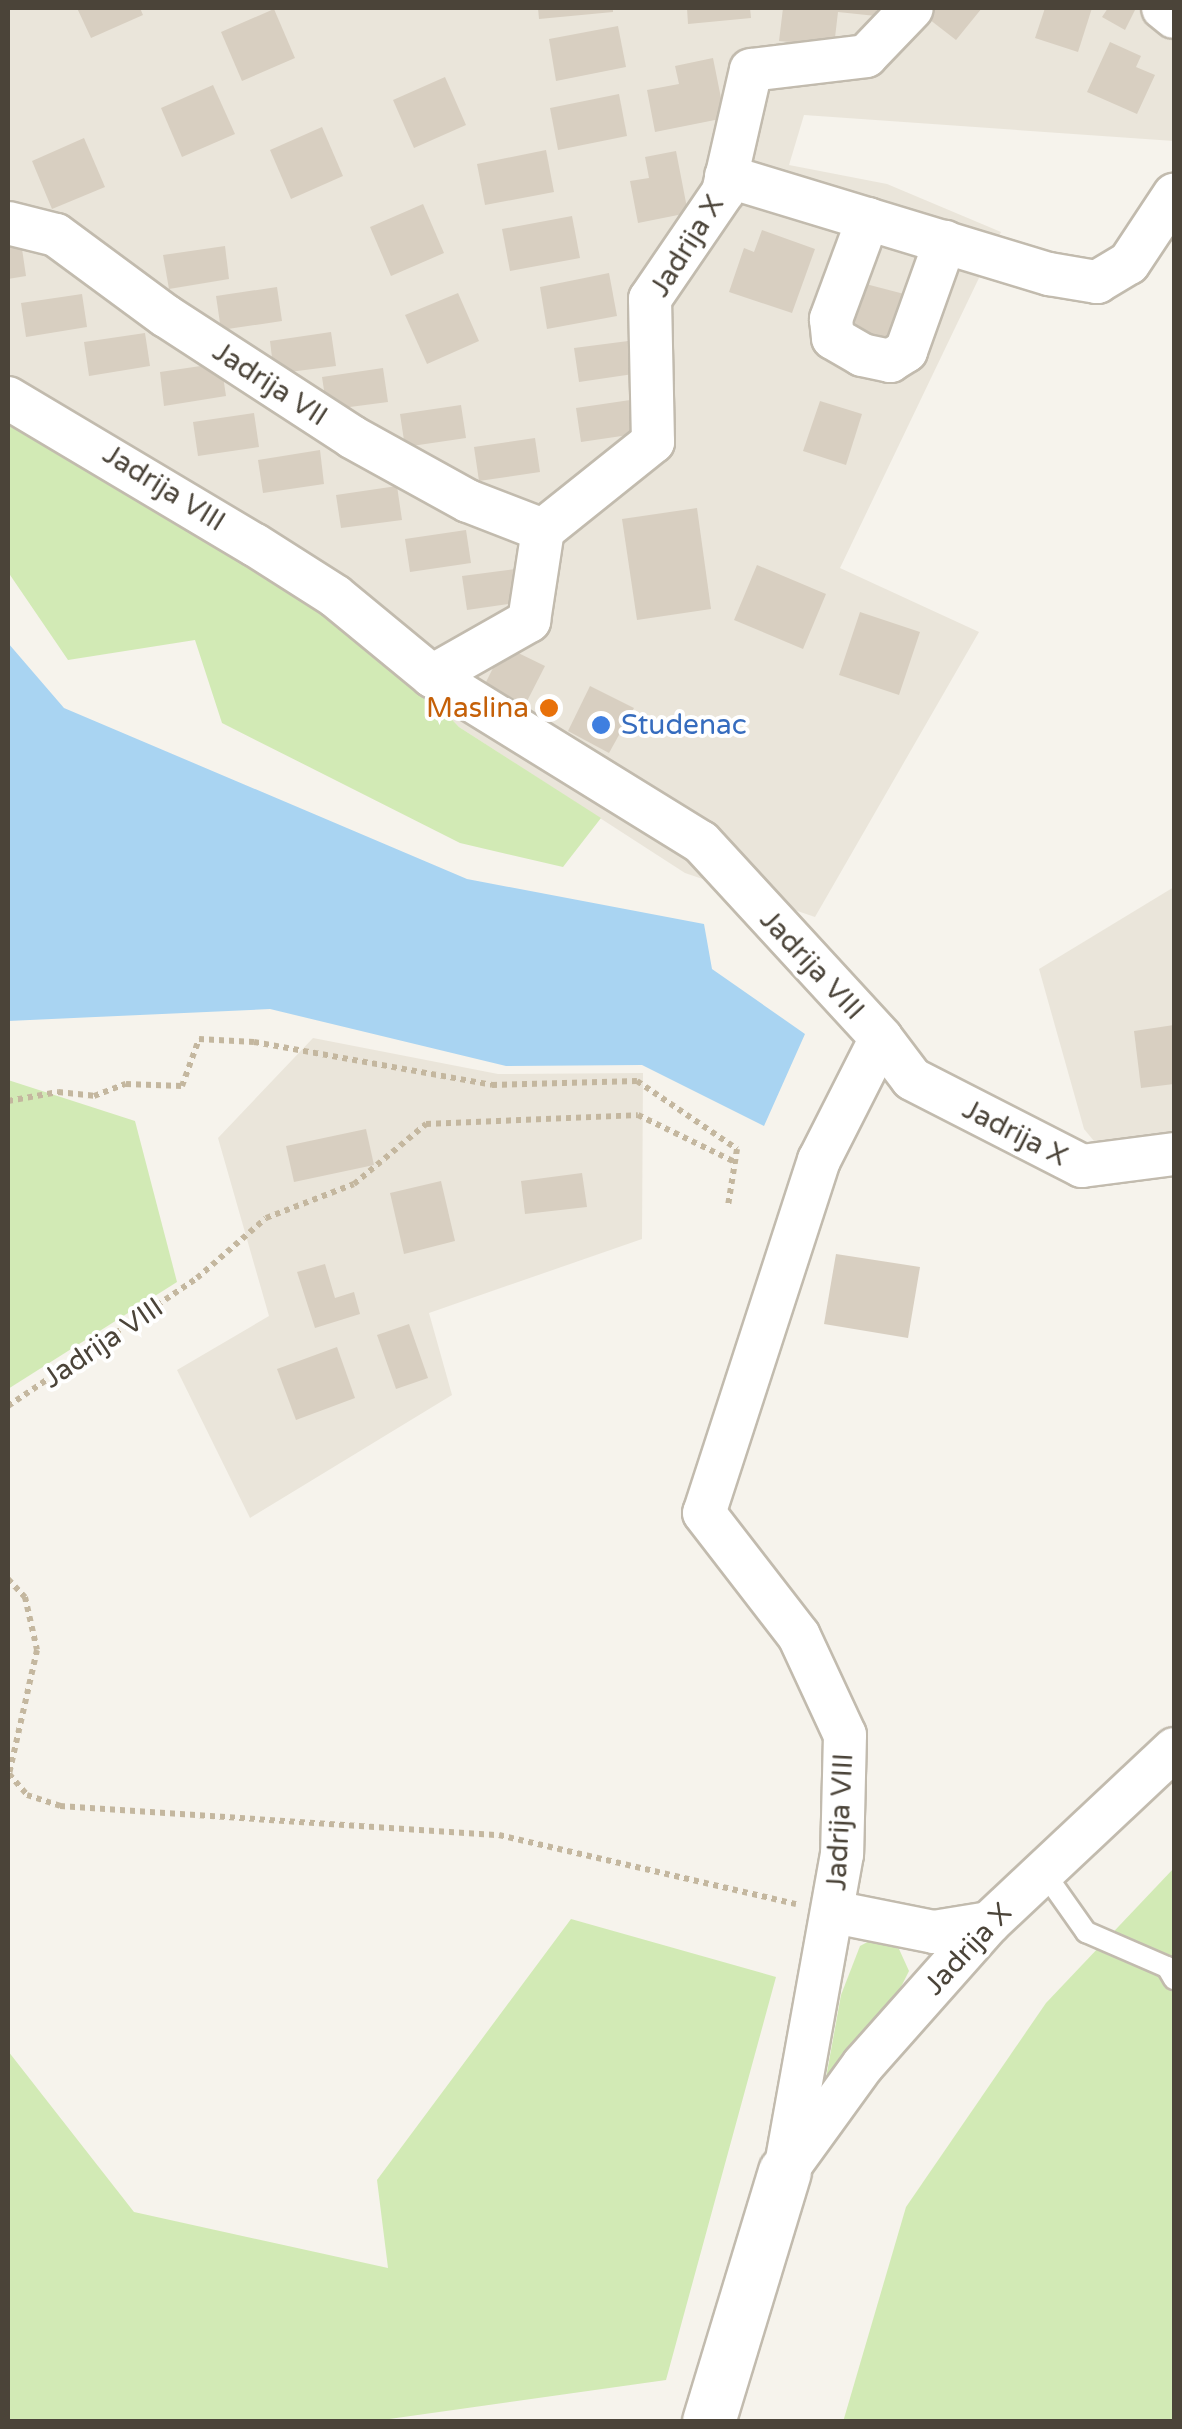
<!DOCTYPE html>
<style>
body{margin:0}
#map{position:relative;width:1182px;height:2429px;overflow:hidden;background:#f6f3ec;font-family:"Varela Round",sans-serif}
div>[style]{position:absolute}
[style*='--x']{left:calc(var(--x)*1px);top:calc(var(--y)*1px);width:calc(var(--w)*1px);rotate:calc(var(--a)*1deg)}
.residential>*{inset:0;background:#eae5da}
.green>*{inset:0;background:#d2eab5}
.water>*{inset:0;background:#a9d4f2}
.building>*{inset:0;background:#d8cfc1}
.path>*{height:6px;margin-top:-3px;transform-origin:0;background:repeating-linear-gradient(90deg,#c4b79f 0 5px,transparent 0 10px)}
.roads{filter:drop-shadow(2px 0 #c2bbae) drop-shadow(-2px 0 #c2bbae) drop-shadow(0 2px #c2bbae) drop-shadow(0 -2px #c2bbae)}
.service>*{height:20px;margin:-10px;padding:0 10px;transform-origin:10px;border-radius:10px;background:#fff}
.minor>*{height:42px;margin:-21px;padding:0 21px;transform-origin:21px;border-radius:21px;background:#fff}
.tertiary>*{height:52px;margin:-26px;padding:0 26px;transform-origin:26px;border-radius:26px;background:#fff}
.dots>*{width:28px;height:28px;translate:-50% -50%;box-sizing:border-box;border:5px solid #fff;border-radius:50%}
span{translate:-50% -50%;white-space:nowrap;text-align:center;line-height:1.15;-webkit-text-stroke:8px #fff;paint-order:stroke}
.street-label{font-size:28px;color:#4b4439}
.food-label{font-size:28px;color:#c56008}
.right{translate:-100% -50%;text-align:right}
.shop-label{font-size:28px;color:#366cbe}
.left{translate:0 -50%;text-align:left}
.frame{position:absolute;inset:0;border:10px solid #4b4439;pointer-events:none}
</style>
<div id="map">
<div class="residential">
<i style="clip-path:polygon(8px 8px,1174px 8px,1174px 141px,804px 115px,789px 165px,887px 184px,1001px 232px,840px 568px,979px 632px,815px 917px,685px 873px,459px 727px,417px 683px,108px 469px,8px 424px)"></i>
<i style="clip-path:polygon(1174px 887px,1174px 1171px,1124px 1177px,1084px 1129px,1039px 969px)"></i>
<i style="clip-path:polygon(313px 1038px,498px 1074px,643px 1073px,642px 1239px,429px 1313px,452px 1395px,250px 1518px,177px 1370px,269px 1316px,218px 1138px)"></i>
</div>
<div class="green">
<i style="clip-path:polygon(8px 424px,108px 469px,323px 608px,417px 683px,459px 727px,601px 818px,563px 867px,460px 843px,222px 723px,195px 640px,68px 660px,8px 572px)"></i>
<i style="clip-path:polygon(8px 1080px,135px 1121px,177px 1282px,8px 1389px)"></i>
<i style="clip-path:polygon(1174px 1868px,1174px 2421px,843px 2422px,906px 2207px,1046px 2003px)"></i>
<i style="clip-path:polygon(571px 1919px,776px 1977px,666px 2380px,368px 2422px,8px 2421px,8px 2051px,134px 2212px,388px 2268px,377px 2180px)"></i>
<i style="clip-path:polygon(875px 1938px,899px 1949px,909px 1971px,890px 2009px,824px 2089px,841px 1995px,860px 1946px)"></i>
</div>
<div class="water">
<i style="clip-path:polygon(8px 643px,64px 708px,467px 879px,704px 924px,712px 969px,805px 1034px,764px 1126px,642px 1065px,506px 1066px,270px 1009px,8px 1021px)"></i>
</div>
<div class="building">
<i style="clip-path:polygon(77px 8px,140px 8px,143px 15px,91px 38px)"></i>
<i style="clip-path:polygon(538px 8px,613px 8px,613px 12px,539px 19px)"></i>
<i style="clip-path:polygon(687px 8px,750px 8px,751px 18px,688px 24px)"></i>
<i style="clip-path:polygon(783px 8px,877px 8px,876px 16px,838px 12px,834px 46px,779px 41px)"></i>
<i style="clip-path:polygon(931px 8px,982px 8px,956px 40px,925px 16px)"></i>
<i style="clip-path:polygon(1045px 8px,1092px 8px,1078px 52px,1035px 38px)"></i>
<i style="clip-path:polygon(1108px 8px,1135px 10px,1125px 30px,1102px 17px)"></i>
<i style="clip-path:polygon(274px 9px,295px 58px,242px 81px,221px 32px)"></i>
<i style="clip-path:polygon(618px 26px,626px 67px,556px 81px,549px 39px)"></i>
<i style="clip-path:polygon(1110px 42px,1141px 56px,1136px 67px,1155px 75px,1137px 114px,1087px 92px)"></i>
<i style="clip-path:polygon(713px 58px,725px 118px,655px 132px,647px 90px,679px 84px,675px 66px)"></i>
<i style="clip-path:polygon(445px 77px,466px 125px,414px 148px,393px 100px)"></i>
<i style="clip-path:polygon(213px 85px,235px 134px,182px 157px,161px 108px)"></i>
<i style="clip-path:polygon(619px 94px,627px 136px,558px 150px,550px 108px)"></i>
<i style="clip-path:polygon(322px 127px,343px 176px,291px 199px,270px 150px)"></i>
<i style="clip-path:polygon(84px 138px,105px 187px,52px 209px,32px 161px)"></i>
<i style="clip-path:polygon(546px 150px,554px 192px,485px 205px,477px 164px)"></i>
<i style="clip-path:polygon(676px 151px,688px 213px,638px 223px,630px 181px,649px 178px,645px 157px)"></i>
<i style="clip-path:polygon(423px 204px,444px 253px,391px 276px,370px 227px)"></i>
<i style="clip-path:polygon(572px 216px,580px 258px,510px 271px,502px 229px)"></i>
<i style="clip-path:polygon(762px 230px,815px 249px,792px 313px,729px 292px,744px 248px,754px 252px)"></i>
<i style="clip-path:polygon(21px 242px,26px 276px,8px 279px,8px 244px)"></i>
<i style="clip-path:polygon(225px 246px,229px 279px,169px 289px,163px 255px)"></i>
<i style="clip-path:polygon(609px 273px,617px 316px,547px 329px,540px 287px)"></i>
<i style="clip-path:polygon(862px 283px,908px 295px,895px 346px,849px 334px)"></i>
<i style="clip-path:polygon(277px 287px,282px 321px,221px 330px,216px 296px)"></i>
<i style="clip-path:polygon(458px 293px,479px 341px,427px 364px,405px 315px)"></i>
<i style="clip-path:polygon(82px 294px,87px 327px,26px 337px,21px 303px)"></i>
<i style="clip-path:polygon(331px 332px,336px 366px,274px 374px,270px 341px)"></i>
<i style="clip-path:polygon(145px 333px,150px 366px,89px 376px,84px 342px)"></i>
<i style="clip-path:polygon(636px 340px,640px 373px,579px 382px,574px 348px)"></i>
<i style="clip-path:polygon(221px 363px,226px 396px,164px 406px,160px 372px)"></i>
<i style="clip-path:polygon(383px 368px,388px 402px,327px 410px,322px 377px)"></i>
<i style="clip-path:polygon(637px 399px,642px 433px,581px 442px,576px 408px)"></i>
<i style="clip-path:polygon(820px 401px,862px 414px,846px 465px,803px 451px)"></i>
<i style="clip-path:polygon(461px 405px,466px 438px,405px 447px,400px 414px)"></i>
<i style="clip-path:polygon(254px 413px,259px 447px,198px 456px,193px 422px)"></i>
<i style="clip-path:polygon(535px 438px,540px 472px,479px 481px,474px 447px)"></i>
<i style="clip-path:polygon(320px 450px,324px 484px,263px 493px,258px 460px)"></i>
<i style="clip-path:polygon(397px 486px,402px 520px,341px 528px,336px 495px)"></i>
<i style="clip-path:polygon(697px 508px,711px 609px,637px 620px,622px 519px)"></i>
<i style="clip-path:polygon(466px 530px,471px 563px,410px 572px,405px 539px)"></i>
<i style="clip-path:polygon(757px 565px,826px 594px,803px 649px,734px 620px)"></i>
<i style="clip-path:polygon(523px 568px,528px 601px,467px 610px,462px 576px)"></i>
<i style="clip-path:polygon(860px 612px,920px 632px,899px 695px,839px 675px)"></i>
<i style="clip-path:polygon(504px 646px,545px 666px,523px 709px,482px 690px)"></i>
<i style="clip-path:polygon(590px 686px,634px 708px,609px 753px,568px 731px)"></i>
<i style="clip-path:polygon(1174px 1025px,1174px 1084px,1141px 1088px,1134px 1031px)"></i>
<i style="clip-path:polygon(366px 1129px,374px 1165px,294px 1182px,286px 1146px)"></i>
<i style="clip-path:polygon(582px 1173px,587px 1207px,525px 1214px,521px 1181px)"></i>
<i style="clip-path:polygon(441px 1181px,455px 1241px,404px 1254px,390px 1193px)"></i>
<i style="clip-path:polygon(836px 1254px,920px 1267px,908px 1338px,824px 1324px)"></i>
<i style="clip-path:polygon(325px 1264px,335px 1298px,354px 1292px,360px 1314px,315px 1328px,297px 1272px)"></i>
<i style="clip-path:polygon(409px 1324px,428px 1378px,396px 1389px,377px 1335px)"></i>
<i style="clip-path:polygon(337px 1347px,355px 1398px,296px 1420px,277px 1369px)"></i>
</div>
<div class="path">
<i style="--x:8;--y:1101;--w:51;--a:-10.2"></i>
<i style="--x:58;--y:1092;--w:36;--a:6"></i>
<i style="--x:94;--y:1096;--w:34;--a:-21"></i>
<i style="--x:126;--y:1084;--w:56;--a:2"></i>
<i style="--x:182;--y:1086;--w:50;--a:-70.1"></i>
<i style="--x:199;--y:1039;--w:55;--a:3.1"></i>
<i style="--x:254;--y:1042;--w:242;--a:10.2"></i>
<i style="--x:492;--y:1085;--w:145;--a:-1.6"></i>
<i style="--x:637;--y:1081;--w:121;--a:34.2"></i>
<i style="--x:737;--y:1149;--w:58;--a:99"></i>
<i style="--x:8;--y:1406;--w:228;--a:-34.1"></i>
<i style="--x:197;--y:1278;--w:91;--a:-41"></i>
<i style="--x:266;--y:1218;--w:94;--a:-21.1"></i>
<i style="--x:354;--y:1184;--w:94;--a:-39.8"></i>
<i style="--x:426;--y:1124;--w:212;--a:-2.4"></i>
<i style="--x:638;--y:1115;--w:108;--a:25.9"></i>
<i style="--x:8;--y:1579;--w:25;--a:47"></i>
<i style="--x:25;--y:1597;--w:54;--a:77.2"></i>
<i style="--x:37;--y:1650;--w:127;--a:102.7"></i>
<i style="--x:9;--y:1774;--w:28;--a:49"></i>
<i style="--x:27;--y:1795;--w:35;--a:18"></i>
<i style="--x:60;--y:1806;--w:440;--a:3.8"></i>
<i style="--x:499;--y:1835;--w:305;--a:13.1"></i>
</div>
<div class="roads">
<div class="service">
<i style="--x:1043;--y:1871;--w:75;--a:54.8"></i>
<i style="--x:1086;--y:1932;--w:88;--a:23.4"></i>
<i style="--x:1167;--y:1967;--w:14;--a:60"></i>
</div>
<div class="minor">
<i style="--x:1163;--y:8;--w:14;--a:39"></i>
<i style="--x:726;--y:176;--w:338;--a:16.9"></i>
<i style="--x:1049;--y:274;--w:49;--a:9.5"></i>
<i style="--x:1097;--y:282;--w:37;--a:-31"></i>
<i style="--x:1129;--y:263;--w:82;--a:-56.5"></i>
<i style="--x:868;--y:219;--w:107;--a:110.3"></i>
<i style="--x:831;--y:319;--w:19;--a:84"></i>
<i style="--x:833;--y:338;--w:34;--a:30"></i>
<i style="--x:862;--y:355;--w:29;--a:12"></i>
<i style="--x:890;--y:361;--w:19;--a:-32"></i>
<i style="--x:906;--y:351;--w:116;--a:-70.3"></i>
<i style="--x:8;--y:223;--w:49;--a:14"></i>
<i style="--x:56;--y:235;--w:137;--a:36.4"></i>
<i style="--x:166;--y:316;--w:222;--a:33"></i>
<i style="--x:352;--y:437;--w:132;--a:28.9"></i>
<i style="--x:468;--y:501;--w:80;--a:21.1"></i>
<i style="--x:8;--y:398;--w:287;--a:30.8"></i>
<i style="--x:255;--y:545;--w:95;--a:32.5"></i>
<i style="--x:335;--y:596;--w:126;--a:39.5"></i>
<i style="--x:432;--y:676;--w:316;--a:31.7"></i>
<i style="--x:701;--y:842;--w:266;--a:47.4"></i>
<i style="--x:881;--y:1038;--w:137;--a:116.9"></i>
<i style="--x:819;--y:1160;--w:371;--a:108"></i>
<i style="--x:704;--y:1513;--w:155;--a:52.3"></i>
<i style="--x:799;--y:1636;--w:109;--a:65.1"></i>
<i style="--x:845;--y:1735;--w:119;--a:91.4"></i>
<i style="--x:842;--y:1854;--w:323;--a:100.2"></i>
<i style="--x:432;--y:676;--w:112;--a:-29.6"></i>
<i style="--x:529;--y:621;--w:92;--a:-81.3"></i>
<i style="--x:543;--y:530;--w:141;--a:-38.7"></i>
<i style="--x:653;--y:442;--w:143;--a:-91.2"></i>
<i style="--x:650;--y:299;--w:130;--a:-55.7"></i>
<i style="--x:723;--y:192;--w:125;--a:-77.1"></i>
<i style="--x:751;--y:70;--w:116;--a:-6.9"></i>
<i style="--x:866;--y:56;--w:66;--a:-46.2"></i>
<i style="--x:881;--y:1038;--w:51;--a:52.9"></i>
<i style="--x:912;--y:1079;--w:191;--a:27.1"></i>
<i style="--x:1082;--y:1166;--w:93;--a:-7.4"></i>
<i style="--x:834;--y:1912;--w:102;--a:11.3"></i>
<i style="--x:934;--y:1932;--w:56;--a:-9.3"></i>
<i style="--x:792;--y:2163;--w:121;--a:-54.1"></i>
<i style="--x:863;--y:2065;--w:190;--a:-48.4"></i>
<i style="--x:989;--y:1923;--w:254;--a:-43.2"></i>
</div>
<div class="tertiary">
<i style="--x:709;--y:2422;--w:261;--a:-73.1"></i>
</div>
</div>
<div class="dots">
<i style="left:549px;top:708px;background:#e8710a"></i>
<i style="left:601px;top:725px;background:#3f7fe0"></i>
</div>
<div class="street-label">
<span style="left:687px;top:246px;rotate:-58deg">Jadrija X</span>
<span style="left:270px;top:384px;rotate:33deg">Jadrija VII</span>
<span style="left:164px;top:488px;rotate:32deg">Jadrija VIII</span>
<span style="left:812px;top:965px;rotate:47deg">Jadrija VIII</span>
<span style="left:1015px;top:1133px;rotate:27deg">Jadrija X</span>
<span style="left:103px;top:1343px;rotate:-34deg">Jadrija VIII</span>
<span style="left:840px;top:1822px;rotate:-87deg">Jadrija VIII</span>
<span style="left:968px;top:1949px;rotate:-47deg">Jadrija X</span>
</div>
<div class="food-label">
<span class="right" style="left:529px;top:708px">Maslina</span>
</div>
<div class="shop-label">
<span class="left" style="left:621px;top:725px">Studenac</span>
</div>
<div class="frame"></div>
</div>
